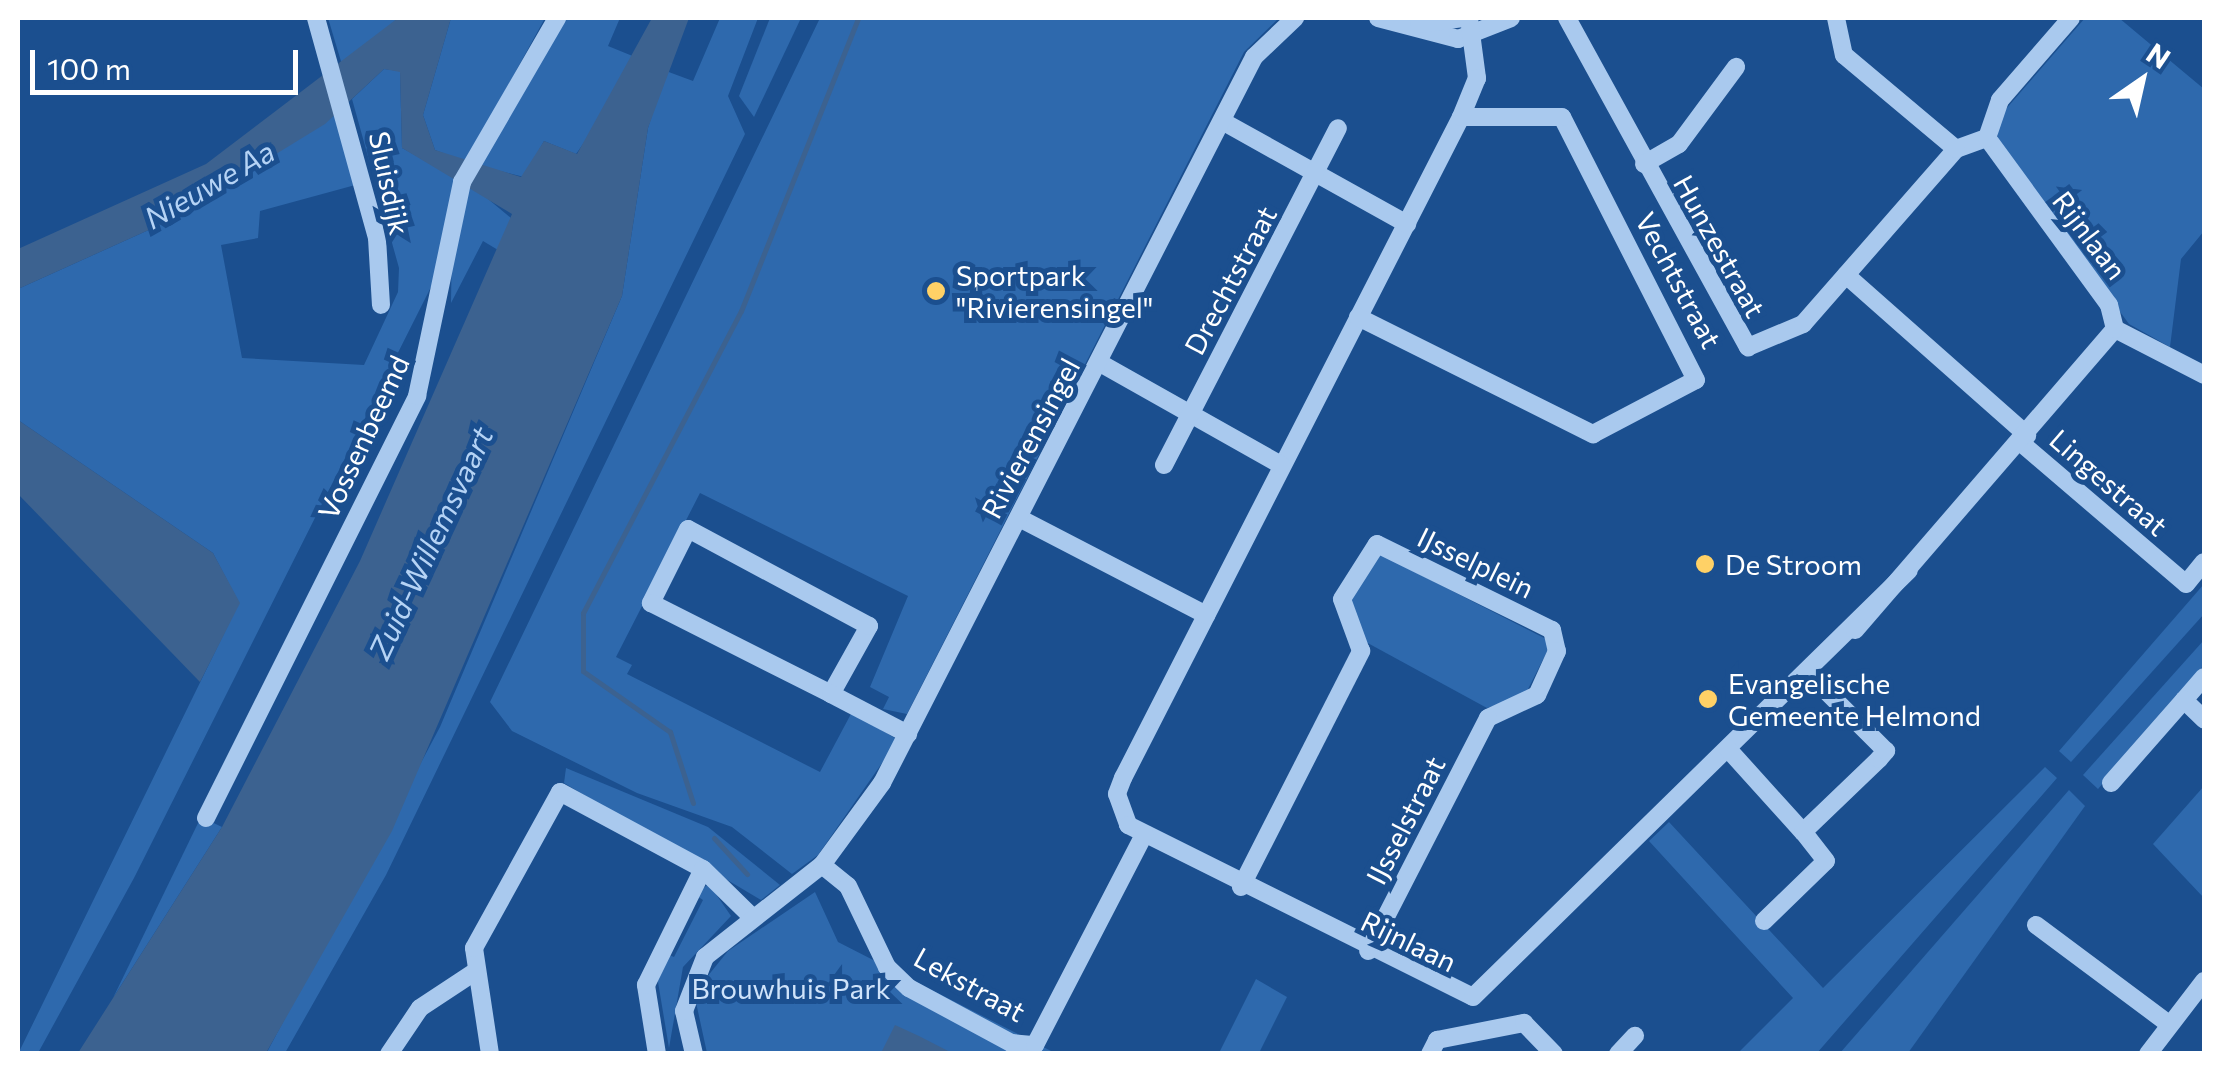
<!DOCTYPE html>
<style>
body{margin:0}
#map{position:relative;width:2222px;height:1071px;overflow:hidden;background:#1b4f8f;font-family:Commissioner,sans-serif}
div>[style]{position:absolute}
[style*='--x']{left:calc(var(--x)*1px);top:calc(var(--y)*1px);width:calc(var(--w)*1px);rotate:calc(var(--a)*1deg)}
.green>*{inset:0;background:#2e69ad}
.water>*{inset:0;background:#3c6290}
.stream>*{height:5px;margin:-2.5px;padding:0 2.5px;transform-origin:2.5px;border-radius:2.5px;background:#3c6290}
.minor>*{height:18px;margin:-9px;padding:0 9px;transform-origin:9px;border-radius:9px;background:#a9c9ee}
.dots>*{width:28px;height:28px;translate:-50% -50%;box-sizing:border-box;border:5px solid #1b4f8f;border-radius:50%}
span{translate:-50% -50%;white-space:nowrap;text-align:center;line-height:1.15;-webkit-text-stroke:10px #1b4f8f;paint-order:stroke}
.street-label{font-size:28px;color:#fff}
.poi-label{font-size:28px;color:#fff}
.left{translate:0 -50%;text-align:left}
.park-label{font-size:28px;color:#cfe3fa}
.water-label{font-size:30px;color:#b5d3f5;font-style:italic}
.frame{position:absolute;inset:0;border:20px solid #fff;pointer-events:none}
.north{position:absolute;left:2092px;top:30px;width:100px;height:100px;-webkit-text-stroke:8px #1b4f8f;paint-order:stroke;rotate:34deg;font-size:28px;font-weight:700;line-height:40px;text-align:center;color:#fff}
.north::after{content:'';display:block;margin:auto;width:35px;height:45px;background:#fff;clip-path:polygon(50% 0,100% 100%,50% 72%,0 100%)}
.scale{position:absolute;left:30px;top:50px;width:268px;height:45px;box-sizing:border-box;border:5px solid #fff;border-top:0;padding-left:12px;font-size:30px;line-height:35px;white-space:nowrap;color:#fff;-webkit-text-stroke:8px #1b4f8f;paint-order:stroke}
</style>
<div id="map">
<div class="green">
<i style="clip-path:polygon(328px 18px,398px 18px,343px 68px)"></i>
<i style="clip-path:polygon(451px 18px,545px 18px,466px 162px,435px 150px,423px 115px)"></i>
<i style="clip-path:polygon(566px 18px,620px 18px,608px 46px,635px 57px,612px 103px,576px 154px,544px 141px,524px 177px,476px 165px)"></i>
<i style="clip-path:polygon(720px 18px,758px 18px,728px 96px,745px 134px,386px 875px,285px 1053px,266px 1054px,440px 727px,622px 296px,648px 128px,666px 71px,693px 81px)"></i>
<i style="clip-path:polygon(770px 18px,801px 18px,754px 117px,739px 96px)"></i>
<i style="clip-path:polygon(820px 18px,1279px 18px,1244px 52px,907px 714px,883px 709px,889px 697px,870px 687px,908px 596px,700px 493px,616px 657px,632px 665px,627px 674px,820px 772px,852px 712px,898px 740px,818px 855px,792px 874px,732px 827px,637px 793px,512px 731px,490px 702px)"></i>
<i style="clip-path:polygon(2085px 18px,2119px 18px,2204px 89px,2204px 231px,2181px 259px,2170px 347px,2129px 324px,1997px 144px,1999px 117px)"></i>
<i style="clip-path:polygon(384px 69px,400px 71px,402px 148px,459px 179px,433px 283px,134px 878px,38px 1053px,18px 1054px,239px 603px,213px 553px,18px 420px,18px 289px,162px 224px,337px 112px,359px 184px,260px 211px,258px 238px,221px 245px,242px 358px,364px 365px,398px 292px,399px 268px,352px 99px)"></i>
<i style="clip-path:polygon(470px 184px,511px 218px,498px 250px,483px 241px,451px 303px,452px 234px)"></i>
<i style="clip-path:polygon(1374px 551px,1552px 642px,1525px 695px,1487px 708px,1364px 641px,1350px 598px)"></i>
<i style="clip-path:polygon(2204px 584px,2204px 614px,2071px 762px,2059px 751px)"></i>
<i style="clip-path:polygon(2204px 640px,2204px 665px,2098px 789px,2083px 775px)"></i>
<i style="clip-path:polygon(2045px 767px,2057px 778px,1817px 1053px,1738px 1053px,1793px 998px,1649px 841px,1669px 822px,1823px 988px)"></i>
<i style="clip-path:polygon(566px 768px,708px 827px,780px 885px,761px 900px,564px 783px)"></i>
<i style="clip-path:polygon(2204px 786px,2204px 898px,2153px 844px)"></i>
<i style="clip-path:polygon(2069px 790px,2085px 806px,1908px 1053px,1840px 1053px)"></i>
<i style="clip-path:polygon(201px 817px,222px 827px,113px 998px)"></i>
<i style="clip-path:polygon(709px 884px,731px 916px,683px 967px,669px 1048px,656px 970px,662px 952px,674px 957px,703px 900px,694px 894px)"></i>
<i style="clip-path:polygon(815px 892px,838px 942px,1055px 1053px,707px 1053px,694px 993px,728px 951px)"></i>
<i style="clip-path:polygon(1256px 979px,1287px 997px,1259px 1053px,1219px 1053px)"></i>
</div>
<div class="water">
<i style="clip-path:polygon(398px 18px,451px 18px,423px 115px,435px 150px,521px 177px,544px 141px,577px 154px,652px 18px,689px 18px,648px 128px,622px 296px,392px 831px,266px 1053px,78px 1053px,222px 827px,360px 561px,512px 214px,402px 148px,400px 72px,384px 69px,325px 124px,162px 224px,18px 289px,18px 249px,206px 164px)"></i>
<i style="clip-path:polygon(18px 420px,213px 553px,240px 603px,200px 682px,18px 494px)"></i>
<i style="clip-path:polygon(895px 1025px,919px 1036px,952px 1053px,881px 1053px)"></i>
</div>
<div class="stream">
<i style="--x:693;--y:803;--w:75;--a:-107.9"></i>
<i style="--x:670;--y:732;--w:106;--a:-145"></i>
<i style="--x:583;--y:671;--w:58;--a:-90"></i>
<i style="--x:583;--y:613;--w:341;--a:-62.4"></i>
<i style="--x:741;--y:311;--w:315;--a:-68.2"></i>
<i style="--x:714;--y:838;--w:49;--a:47.5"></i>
</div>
<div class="minor">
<i style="--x:316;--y:18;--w:228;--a:74.5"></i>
<i style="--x:377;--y:238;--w:67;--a:86.6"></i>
<i style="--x:1378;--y:18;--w:83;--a:14.7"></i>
<i style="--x:1458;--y:39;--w:57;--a:-21.6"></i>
<i style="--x:1469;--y:18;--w:61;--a:82.4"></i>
<i style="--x:1477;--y:78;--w:42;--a:112.3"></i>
<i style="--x:1461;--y:117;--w:742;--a:117.08"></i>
<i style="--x:1123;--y:778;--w:17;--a:111"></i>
<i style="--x:1117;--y:794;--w:33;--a:70"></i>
<i style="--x:1128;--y:825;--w:385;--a:26.5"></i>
<i style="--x:1473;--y:997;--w:610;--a:-44.4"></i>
<i style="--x:1567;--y:18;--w:376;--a:61.2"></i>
<i style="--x:1748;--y:347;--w:60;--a:-22.7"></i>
<i style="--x:1803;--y:324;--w:232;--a:-48.8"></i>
<i style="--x:1956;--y:149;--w:33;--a:-20"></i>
<i style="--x:1836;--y:18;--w:38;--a:78"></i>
<i style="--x:1844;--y:55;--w:146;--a:40"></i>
<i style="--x:1419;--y:24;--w:44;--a:-7.8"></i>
<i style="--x:1222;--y:121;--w:212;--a:29.1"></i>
<i style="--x:1644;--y:164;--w:40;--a:-29.7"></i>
<i style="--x:1679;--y:144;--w:96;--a:-53.5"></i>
<i style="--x:1846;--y:275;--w:242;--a:41.5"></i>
<i style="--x:1358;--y:317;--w:263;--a:26.5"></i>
<i style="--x:1593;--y:434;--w:116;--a:-27.7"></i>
<i style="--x:1696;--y:380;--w:295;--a:-117"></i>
<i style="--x:1562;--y:117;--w:101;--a:180"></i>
<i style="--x:2115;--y:329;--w:100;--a:27.3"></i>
<i style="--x:1100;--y:363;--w:208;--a:29.4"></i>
<i style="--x:2020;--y:442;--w:218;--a:40.5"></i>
<i style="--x:2186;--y:584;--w:28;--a:-51"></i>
<i style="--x:1164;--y:465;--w:379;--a:-62.7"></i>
<i style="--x:1019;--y:518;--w:211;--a:27.4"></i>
<i style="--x:1855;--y:630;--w:398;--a:-49.2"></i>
<i style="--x:2115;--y:329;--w:25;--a:-104"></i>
<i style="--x:2109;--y:305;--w:207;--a:-126.1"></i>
<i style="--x:1987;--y:138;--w:40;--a:-71.1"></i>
<i style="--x:2000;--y:100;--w:108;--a:-49.1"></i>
<i style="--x:2204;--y:677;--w:30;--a:131"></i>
<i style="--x:2184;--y:700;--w:28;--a:44"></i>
<i style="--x:831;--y:694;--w:78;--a:-60.8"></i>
<i style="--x:869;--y:626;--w:205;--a:-151.8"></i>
<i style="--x:688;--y:529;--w:83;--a:116.6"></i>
<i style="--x:651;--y:603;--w:202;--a:26.8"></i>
<i style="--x:831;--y:694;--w:87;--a:27.5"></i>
<i style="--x:1728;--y:749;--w:112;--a:47.9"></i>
<i style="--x:1803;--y:832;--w:105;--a:-43.8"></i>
<i style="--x:1879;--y:759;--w:11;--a:-49"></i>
<i style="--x:1886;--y:751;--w:110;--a:-135"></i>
<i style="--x:2111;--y:783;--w:111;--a:-48.7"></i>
<i style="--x:206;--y:818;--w:472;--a:-63.4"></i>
<i style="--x:417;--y:396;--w:219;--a:-78.1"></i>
<i style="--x:462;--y:182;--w:190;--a:-59.9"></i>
<i style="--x:822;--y:865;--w:33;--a:39"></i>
<i style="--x:848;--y:886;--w:90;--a:64.3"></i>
<i style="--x:887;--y:967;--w:30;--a:44"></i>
<i style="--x:909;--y:988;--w:116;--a:28.3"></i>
<i style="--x:1011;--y:1043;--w:24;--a:5"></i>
<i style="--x:1035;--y:1045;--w:237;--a:-62.6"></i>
<i style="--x:1241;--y:887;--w:265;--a:-63"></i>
<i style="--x:1361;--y:651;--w:55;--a:-110.1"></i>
<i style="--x:1342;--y:599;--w:65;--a:-57.5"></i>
<i style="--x:1377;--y:544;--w:195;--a:26.2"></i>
<i style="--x:1552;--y:630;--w:22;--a:77"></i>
<i style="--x:1557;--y:651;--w:48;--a:114.4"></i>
<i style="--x:1537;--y:695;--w:54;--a:154.9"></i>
<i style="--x:1488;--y:718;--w:262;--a:117.2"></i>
<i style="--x:1764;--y:921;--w:86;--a:-44.1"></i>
<i style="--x:1826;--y:861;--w:37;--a:-128"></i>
<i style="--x:2036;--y:925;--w:166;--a:36.7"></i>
<i style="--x:389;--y:1054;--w:55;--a:-56"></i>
<i style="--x:420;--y:1008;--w:64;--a:-33.4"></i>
<i style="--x:490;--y:1054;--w:107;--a:-98.6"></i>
<i style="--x:474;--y:948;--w:178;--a:-61.1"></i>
<i style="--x:560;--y:792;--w:162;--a:28.3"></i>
<i style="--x:703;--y:869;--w:70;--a:44.4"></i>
<i style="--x:657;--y:1054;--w:70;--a:-99.1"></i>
<i style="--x:646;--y:985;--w:129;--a:-63.8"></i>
<i style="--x:694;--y:1054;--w:44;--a:-103.1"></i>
<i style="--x:684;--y:1011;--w:58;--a:-68.7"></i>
<i style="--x:705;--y:957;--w:149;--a:-38.2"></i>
<i style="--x:822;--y:865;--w:102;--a:-53.8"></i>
<i style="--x:882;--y:783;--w:816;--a:-62.87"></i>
<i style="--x:1254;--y:57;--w:57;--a:-43.6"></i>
<i style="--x:1430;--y:1054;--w:16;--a:-63"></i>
<i style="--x:1437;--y:1040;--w:89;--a:-11.1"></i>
<i style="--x:1524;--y:1023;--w:43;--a:45.9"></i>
<i style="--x:1618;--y:1054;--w:25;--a:-47"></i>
<i style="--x:2148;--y:1054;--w:92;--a:-52.5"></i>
</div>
<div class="dots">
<i style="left:936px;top:291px;background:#ffd166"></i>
<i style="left:1705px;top:564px;background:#ffd166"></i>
<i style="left:1708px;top:699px;background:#ffd166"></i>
</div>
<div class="street-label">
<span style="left:390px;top:183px;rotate:78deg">Sluisdijk</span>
<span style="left:2090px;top:235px;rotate:53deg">Rijnlaan</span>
<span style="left:1720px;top:246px;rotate:61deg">Hunzestraat</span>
<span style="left:1230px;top:280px;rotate:-62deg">Drechtstraat</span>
<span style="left:1679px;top:280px;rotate:62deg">Vechtstraat</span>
<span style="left:363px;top:437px;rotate:-65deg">Vossenbeemd</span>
<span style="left:1030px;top:438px;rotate:-62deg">Rivierensingel</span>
<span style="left:2109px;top:482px;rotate:41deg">Lingestraat</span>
<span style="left:1476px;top:562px;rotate:26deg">IJsselplein</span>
<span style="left:1405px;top:820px;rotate:-63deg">IJsselstraat</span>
<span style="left:1409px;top:941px;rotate:26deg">Rijnlaan</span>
<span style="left:970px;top:984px;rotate:29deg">Lekstraat</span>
</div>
<div class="poi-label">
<span class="left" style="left:956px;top:291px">Sportpark<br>"Rivierensingel"</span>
<span class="left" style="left:1725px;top:564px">De Stroom</span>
<span class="left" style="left:1728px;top:699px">Evangelische<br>Gemeente Helmond</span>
</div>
<div class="park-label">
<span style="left:791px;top:988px">Brouwhuis Park</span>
</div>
<div class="water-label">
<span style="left:209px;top:184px;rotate:-30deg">Nieuwe Aa</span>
<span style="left:430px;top:543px;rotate:-65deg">Zuid-Willemsvaart</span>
</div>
<div class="frame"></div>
<div class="north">N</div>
<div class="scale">100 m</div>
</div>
